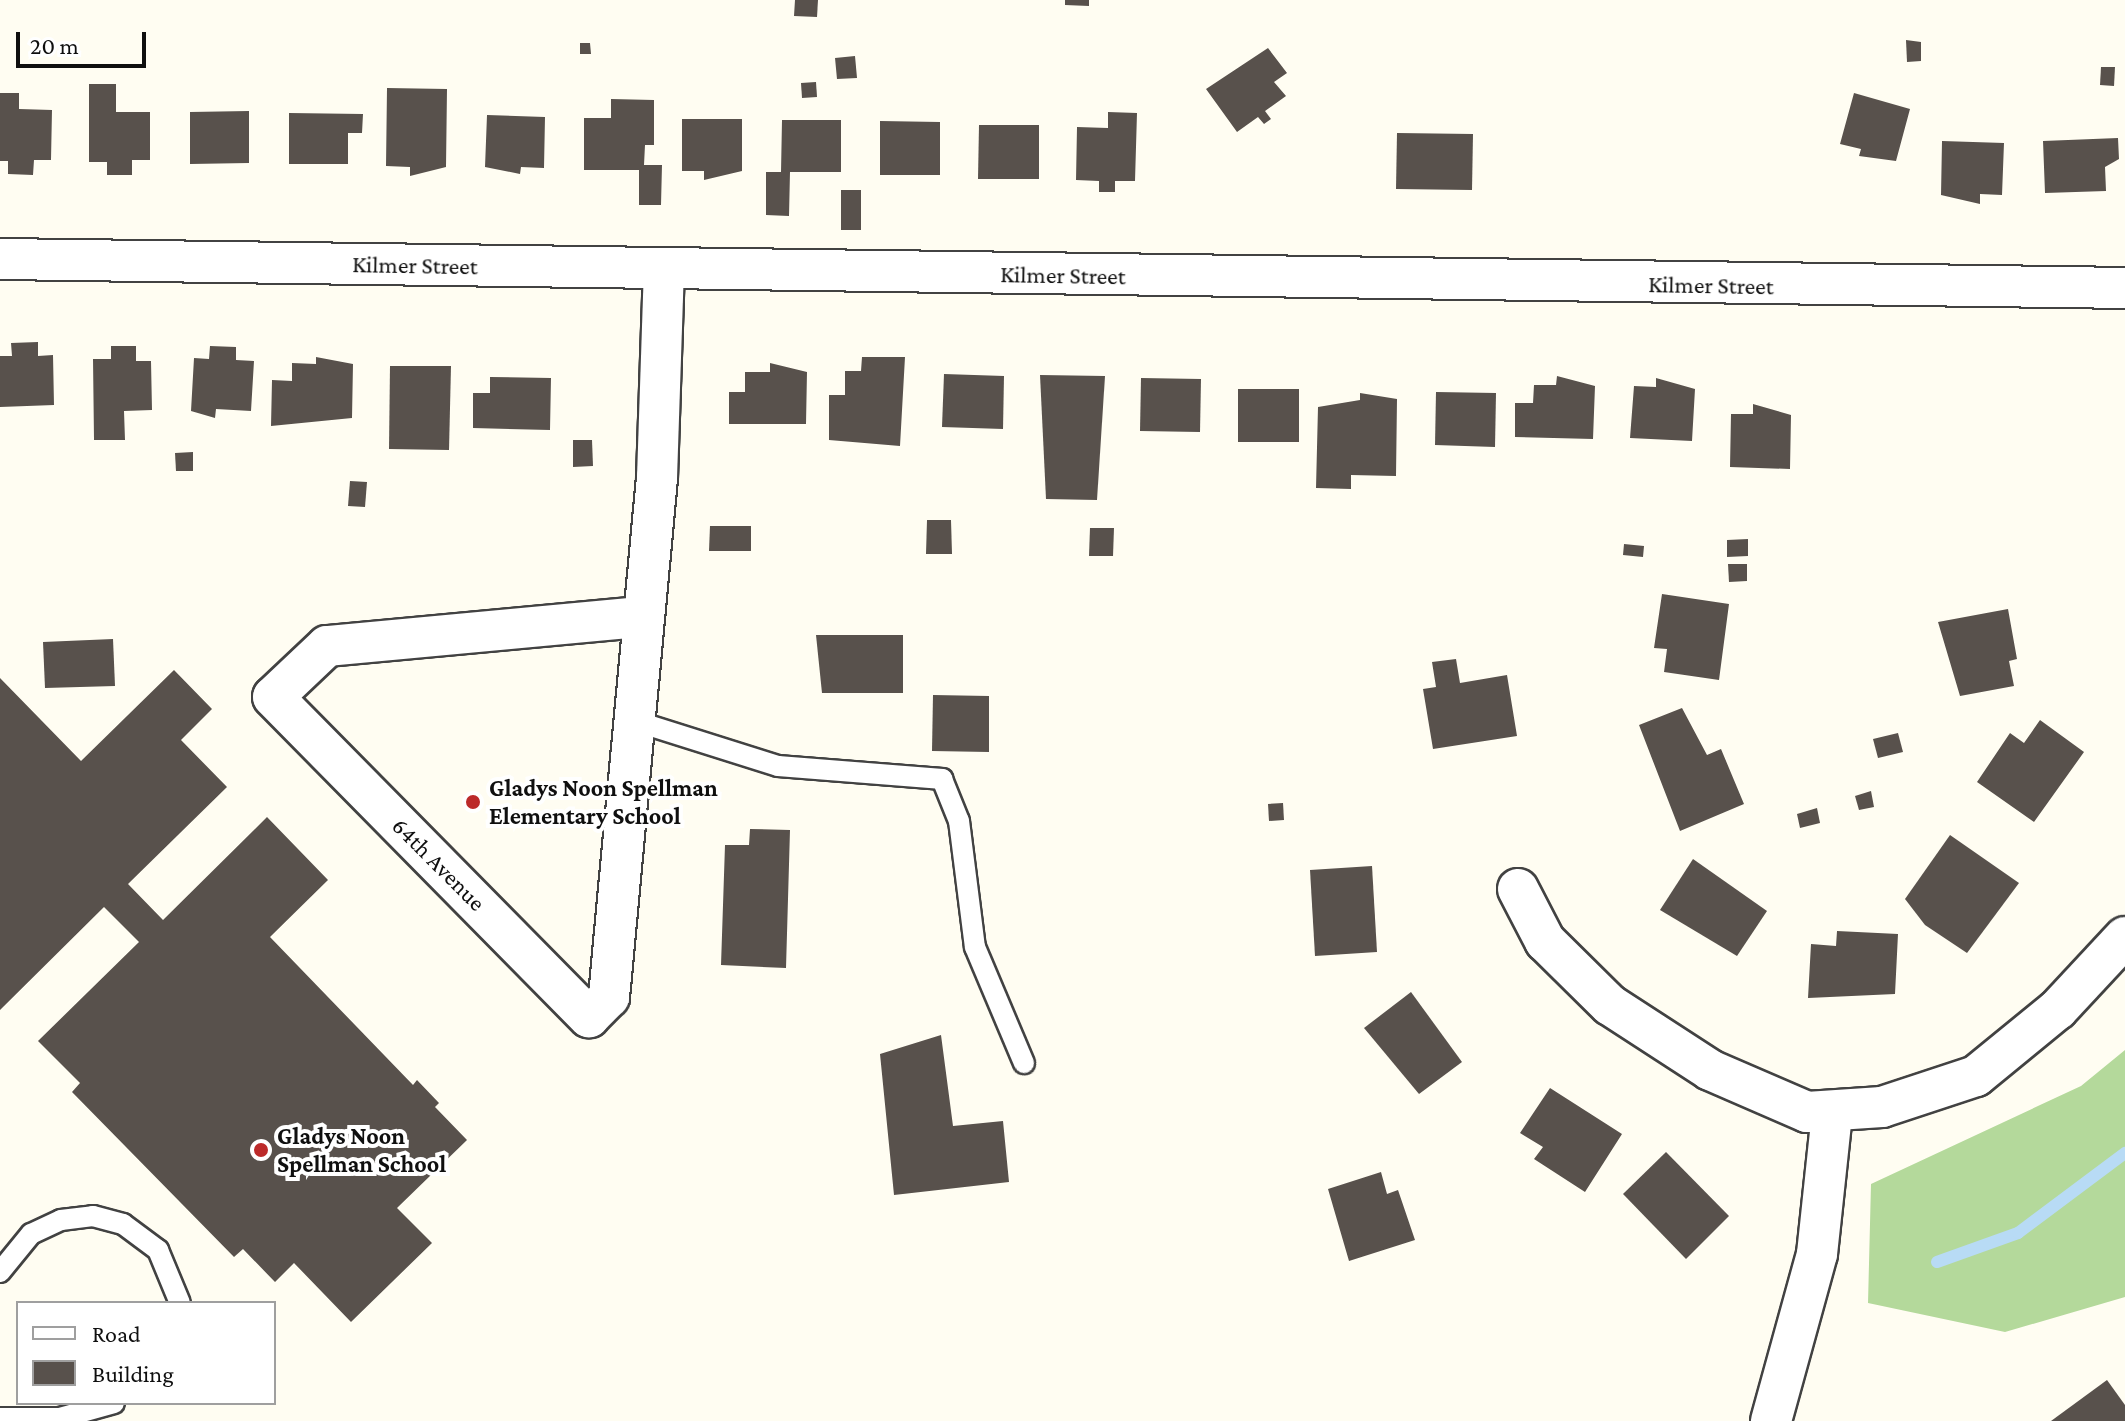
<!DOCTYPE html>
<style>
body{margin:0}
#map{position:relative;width:2125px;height:1421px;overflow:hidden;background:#fffdf2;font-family:"Crimson Pro",serif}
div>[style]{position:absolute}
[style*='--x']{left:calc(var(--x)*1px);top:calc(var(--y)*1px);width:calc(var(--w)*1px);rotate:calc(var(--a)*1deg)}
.forest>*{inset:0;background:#b4d99b}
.stream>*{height:12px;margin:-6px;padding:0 6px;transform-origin:6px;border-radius:6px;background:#b8dbf5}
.building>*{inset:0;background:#58514c}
.roads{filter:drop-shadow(2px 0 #424242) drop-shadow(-2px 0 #424242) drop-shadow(0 2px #424242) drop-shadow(0 -2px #424242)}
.service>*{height:20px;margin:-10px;padding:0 10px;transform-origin:10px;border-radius:10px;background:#fff}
.minor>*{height:40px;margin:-20px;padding:0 20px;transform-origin:20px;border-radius:20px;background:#fff}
.dots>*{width:22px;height:22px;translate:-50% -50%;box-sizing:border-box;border:4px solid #fff;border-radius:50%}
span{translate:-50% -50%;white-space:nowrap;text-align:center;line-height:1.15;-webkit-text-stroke:8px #fff;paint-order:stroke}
.street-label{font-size:24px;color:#0f0f0f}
.poi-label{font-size:24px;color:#0f0f0f;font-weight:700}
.left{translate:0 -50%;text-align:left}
.legend{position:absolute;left:16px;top:1301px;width:260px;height:104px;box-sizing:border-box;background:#fff;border:2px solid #9f9f9f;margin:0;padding:10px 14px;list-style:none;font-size:24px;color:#0f0f0f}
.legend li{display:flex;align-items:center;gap:16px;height:40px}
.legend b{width:40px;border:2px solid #9f9f9f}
.scale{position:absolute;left:16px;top:32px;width:130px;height:36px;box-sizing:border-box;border:4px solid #0f0f0f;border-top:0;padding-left:10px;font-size:24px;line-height:28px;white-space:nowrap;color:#0f0f0f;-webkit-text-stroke:6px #fff;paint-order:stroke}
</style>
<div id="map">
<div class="forest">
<i style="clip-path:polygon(2125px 1050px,2125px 1297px,2005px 1332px,1868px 1303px,1871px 1184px,2081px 1086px)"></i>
</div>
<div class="stream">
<i style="--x:1937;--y:1262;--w:86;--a:-19.7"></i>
<i style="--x:2018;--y:1233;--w:134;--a:-36.8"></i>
</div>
<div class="building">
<i style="clip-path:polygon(795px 0,818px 0,817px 17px,794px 16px)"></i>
<i style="clip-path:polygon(1065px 0,1089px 0,1089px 6px,1065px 5px)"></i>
<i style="clip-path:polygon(1906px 40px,1921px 42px,1921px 61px,1907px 62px)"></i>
<i style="clip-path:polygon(580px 43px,590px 43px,591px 54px,580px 54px)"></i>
<i style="clip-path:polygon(1268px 48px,1287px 73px,1274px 82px,1286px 96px,1265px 111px,1271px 119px,1264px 124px,1258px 117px,1237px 132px,1206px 89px)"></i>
<i style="clip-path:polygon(855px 56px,857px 78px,837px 79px,835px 58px)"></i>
<i style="clip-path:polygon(2101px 67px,2115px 67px,2114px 86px,2100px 85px)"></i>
<i style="clip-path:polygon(816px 82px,817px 97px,802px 98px,801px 83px)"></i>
<i style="clip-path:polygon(89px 84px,116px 84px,116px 112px,150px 112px,150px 160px,132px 160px,132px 175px,107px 175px,107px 162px,89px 162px)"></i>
<i style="clip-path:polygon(387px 88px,447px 89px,446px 167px,410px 176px,410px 167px,386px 166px)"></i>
<i style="clip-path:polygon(0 93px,19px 93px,19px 109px,52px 110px,51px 160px,34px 160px,33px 175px,8px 174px,8px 161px,0 161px)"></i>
<i style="clip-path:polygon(1854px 93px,1910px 109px,1896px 161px,1859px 156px,1861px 149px,1840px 144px)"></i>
<i style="clip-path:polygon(611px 99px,654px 100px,654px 145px,645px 145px,644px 165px,662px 165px,661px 205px,639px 205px,639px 170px,584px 170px,584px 118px,611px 118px)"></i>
<i style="clip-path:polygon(249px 111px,249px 163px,190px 164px,190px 112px)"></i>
<i style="clip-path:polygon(1108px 112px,1137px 113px,1135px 181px,1115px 181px,1115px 192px,1099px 192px,1099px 181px,1076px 180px,1077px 127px,1108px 128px)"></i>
<i style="clip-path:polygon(289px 113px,363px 114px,362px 133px,348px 133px,348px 164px,289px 164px)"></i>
<i style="clip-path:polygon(487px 115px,545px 117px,544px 168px,521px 167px,520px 174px,485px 167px)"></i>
<i style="clip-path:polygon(682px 119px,742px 119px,742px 171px,704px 180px,704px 171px,682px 171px)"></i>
<i style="clip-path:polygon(782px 120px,841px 120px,841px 172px,790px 172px,789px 216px,766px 215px,766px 172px,781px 172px)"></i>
<i style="clip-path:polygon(880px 121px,940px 122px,940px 175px,880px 175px)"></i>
<i style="clip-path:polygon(979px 125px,1039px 125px,1039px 179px,978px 179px)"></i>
<i style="clip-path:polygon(1397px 133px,1473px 134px,1472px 190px,1396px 189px)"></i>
<i style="clip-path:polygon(2118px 138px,2119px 159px,2105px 167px,2106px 191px,2045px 193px,2043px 141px)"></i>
<i style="clip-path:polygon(1942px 141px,2004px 143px,2002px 195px,1980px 194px,1980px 204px,1941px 195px)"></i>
<i style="clip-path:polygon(841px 190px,861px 190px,861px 230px,841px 230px)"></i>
<i style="clip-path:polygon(38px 342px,38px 356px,53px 355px,54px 405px,0 407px,0 356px,12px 356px,11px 343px)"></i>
<i style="clip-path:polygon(111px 346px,136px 346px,136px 361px,151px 361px,152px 410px,124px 411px,125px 440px,94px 440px,93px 359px,111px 359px)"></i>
<i style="clip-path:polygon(210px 346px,236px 347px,236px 360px,254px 361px,251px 411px,216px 409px,215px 418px,191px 411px,194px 358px,209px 359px)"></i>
<i style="clip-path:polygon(316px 357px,353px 364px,352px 418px,271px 426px,272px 380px,292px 381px,292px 363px,316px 364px)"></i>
<i style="clip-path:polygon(862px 357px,905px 357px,900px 446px,829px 440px,829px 395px,845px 395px,845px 371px,861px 371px)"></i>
<i style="clip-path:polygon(770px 363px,807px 372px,806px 424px,729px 424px,729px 392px,745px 392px,745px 372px,770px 372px)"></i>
<i style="clip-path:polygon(390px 366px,451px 366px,449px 450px,389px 449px)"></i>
<i style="clip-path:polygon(944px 374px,1004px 376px,1003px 429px,942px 427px)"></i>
<i style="clip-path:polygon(1040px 375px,1105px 376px,1097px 500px,1046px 499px)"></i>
<i style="clip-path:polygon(1557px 376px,1595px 386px,1593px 439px,1515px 437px,1515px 403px,1533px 403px,1534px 385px,1556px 385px)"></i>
<i style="clip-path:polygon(490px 377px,551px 378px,550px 430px,473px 428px,473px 393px,490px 393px)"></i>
<i style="clip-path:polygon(1141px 378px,1201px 379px,1200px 432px,1140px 431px)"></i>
<i style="clip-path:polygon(1656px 378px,1695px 389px,1692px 441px,1630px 438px,1634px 386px,1656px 387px)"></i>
<i style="clip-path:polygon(1238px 389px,1299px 389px,1299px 442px,1238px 442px)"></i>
<i style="clip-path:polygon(1436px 392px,1496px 393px,1495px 447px,1435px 445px)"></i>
<i style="clip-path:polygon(1360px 393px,1397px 399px,1396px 476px,1351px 475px,1351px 489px,1316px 488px,1318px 407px,1360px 400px)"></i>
<i style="clip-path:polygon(1753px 404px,1791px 415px,1790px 469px,1730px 467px,1731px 414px,1753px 414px)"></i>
<i style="clip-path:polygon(573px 440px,592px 440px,593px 466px,573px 467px)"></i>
<i style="clip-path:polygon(193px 452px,193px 471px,176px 471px,175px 453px)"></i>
<i style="clip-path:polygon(350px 481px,367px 482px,365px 507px,348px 506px)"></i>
<i style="clip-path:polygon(927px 520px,951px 520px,952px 554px,926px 554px)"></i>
<i style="clip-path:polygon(710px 526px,751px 526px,751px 551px,709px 551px)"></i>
<i style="clip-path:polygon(1090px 528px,1114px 528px,1113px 556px,1089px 556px)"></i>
<i style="clip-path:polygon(1748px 539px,1748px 556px,1727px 557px,1727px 540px)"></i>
<i style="clip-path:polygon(1624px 544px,1644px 546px,1643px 557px,1623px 555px)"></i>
<i style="clip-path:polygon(1728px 564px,1747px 564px,1747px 581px,1729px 582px)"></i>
<i style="clip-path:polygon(1662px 594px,1729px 604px,1719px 680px,1664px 672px,1667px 649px,1654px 648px)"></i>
<i style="clip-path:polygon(2008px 609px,2017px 659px,2009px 661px,2014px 686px,1960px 696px,1938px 622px)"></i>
<i style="clip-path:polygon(816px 635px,903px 635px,903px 693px,822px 693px)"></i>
<i style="clip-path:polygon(113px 639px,115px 686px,45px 688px,43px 642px)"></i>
<i style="clip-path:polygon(1456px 659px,1460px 683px,1507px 675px,1517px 736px,1433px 749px,1423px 689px,1436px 687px,1432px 662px)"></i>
<i style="clip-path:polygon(174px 670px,212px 709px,181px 740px,227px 787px,128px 884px,163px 920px,267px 817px,328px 880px,270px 937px,413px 1085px,417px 1080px,439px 1103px,435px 1107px,467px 1140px,397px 1208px,432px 1243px,351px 1322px,294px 1263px,275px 1282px,243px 1249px,234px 1257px,72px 1092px,80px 1083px,38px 1041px,139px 942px,104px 907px,0 1010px,0 678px,81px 761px)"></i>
<i style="clip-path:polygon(933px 695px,989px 696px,989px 752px,932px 751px)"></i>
<i style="clip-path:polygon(1682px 708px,1707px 755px,1721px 749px,1744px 804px,1680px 831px,1639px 725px)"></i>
<i style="clip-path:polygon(2040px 720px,2084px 752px,2034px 822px,1977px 782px,2010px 733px,2024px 743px)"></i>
<i style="clip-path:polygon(1898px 733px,1903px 752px,1878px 758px,1873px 739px)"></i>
<i style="clip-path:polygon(1871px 791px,1874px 807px,1859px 810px,1855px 796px)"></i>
<i style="clip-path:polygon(1283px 803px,1284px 820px,1269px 821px,1268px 804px)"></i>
<i style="clip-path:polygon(1817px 808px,1820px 823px,1800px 828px,1797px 814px)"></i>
<i style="clip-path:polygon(750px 829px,790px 830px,786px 968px,721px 965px,725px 845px,749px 845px)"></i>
<i style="clip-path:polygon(1950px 835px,2019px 883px,1967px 953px,1925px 925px,1905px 899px)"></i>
<i style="clip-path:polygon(1693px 859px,1767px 911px,1737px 956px,1660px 910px)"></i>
<i style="clip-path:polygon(1372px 866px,1377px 952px,1315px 956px,1310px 870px)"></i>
<i style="clip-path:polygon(1837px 931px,1898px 934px,1895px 994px,1808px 998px,1811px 944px,1836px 946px)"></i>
<i style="clip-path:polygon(1411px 992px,1462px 1062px,1419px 1094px,1364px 1028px)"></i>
<i style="clip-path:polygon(941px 1035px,953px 1126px,1003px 1121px,1009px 1182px,894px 1195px,880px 1054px)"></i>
<i style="clip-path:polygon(1550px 1088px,1622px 1134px,1585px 1192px,1534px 1159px,1543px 1147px,1520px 1133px)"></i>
<i style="clip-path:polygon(1666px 1152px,1729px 1216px,1686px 1259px,1623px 1194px)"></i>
<i style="clip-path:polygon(1381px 1172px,1387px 1194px,1398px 1190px,1415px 1240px,1349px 1261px,1328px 1189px)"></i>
<i style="clip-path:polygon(2107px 1380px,2125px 1405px,2125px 1421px,2051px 1421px)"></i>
</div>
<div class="roads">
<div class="service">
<i style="--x:632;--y:720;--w:153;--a:17.5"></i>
<i style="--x:778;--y:766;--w:165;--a:4.5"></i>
<i style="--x:942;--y:779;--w:45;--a:68"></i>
<i style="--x:959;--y:821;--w:127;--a:82.8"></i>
<i style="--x:975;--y:947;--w:126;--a:67.1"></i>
<i style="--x:0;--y:1272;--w:49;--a:-50.8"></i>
<i style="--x:31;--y:1234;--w:33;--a:-25"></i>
<i style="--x:61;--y:1220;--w:32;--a:-7"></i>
<i style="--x:93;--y:1216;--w:31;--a:15"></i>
<i style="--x:123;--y:1224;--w:44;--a:36.6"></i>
<i style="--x:158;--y:1250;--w:57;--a:67.5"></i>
<i style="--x:0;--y:1418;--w:60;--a:0"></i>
<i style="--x:60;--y:1418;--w:56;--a:-15.5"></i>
</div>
<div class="minor">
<i style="--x:0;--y:259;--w:2125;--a:0.78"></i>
<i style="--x:640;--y:617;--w:314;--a:174.7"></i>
<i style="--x:327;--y:646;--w:74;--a:136.6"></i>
<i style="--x:273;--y:697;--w:450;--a:45.4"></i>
<i style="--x:589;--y:1017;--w:28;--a:-45"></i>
<i style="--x:609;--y:997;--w:521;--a:-84.72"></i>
<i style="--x:657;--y:478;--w:209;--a:-88.1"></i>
<i style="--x:1518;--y:889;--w:59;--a:62.6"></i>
<i style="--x:1545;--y:941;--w:91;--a:44.6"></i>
<i style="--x:1610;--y:1005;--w:119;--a:33"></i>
<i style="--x:1710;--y:1070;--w:106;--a:23.4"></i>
<i style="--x:1807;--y:1112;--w:75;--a:-3.8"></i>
<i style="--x:1882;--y:1107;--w:99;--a:-18.3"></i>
<i style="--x:1976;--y:1076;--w:106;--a:-39.3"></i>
<i style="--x:2058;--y:1009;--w:98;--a:-47.1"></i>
<i style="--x:1771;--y:1421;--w:173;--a:-74.6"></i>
<i style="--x:1817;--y:1254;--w:142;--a:-83.9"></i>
</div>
</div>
<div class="dots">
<i style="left:473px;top:802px;background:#bc2a2a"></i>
<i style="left:261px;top:1150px;background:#bc2a2a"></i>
</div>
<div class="street-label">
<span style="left:415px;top:265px;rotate:1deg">Kilmer Street</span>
<span style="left:1063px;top:275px;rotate:1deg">Kilmer Street</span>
<span style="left:1711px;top:285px;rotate:1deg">Kilmer Street</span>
<span style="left:439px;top:864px;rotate:45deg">64th Avenue</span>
</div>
<div class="poi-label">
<span class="left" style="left:489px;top:802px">Gladys Noon Spellman<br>Elementary School</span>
<span class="left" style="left:277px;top:1150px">Gladys Noon<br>Spellman School</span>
</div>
<ul class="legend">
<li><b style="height:10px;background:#fff"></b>Road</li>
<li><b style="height:22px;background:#58514c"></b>Building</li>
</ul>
<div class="scale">20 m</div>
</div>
